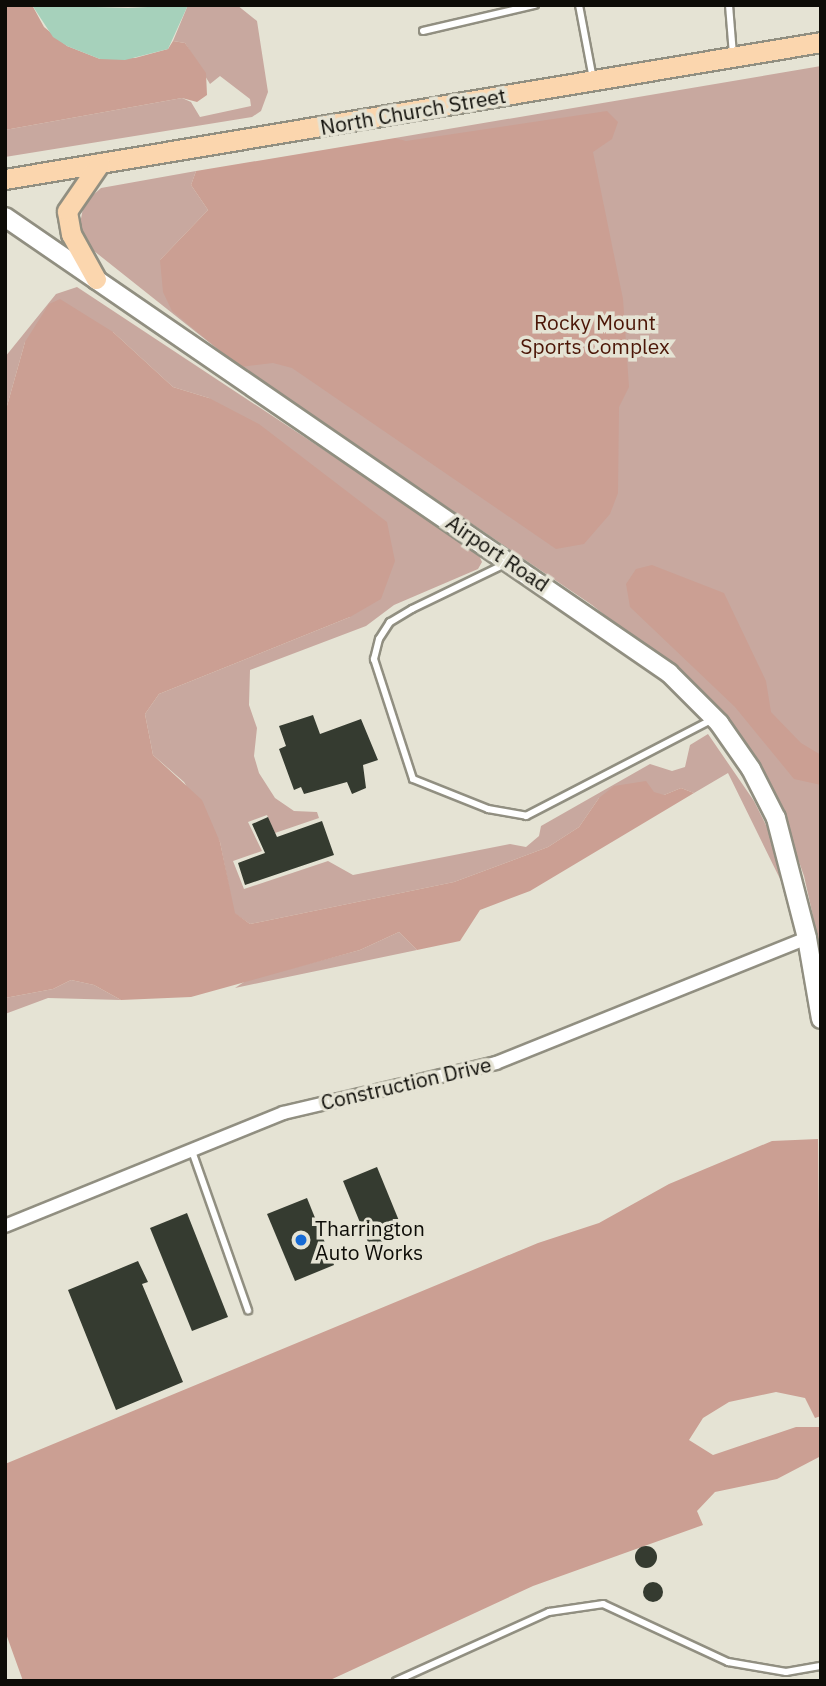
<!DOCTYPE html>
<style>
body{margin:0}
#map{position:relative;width:826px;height:1686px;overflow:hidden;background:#e5e3d4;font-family:"IBM Plex Sans",sans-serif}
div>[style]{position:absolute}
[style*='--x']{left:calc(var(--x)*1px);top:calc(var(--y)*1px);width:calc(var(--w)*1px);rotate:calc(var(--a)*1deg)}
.green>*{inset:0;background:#c8a89f}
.forest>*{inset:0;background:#cb9f93}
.water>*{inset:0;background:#a6d1bb}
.building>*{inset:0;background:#353b30}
.round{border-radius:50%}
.roads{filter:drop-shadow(2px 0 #918f81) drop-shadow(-2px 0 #918f81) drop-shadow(0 2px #918f81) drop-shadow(0 -2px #918f81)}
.service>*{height:6px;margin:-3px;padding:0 3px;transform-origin:3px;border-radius:3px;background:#fff}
.minor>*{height:12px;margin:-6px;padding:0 6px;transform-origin:6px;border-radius:6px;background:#fff}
.secondary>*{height:18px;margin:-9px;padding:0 9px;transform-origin:9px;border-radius:9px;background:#fff}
.primary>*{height:19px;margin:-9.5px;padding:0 9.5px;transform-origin:9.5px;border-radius:9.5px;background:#fbd6ae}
.dots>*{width:19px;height:19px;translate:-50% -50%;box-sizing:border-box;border:4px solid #e5e3d4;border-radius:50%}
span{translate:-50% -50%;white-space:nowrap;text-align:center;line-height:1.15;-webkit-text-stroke:7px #e5e3d4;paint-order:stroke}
.street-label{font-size:21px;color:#0d0c07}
.park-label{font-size:21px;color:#4c1607}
.poi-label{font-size:21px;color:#0d0c07}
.left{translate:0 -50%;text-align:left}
.frame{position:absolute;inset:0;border:7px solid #0d0c07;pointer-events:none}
</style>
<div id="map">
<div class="green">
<i style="clip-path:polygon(188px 5px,237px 5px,257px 21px,268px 92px,261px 111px,252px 117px,5px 157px,5px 130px,182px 98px,191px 102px,200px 117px,251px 106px,250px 99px,220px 76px,210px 84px,185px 43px,173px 41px)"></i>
<i style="clip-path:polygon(821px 66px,821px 952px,804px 876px,773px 788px,707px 696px,592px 605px,240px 367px,89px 247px,79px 229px,84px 203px,101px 188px,196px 171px,191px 185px,208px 210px,160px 260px,390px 156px,395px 138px)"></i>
<i style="clip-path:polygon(77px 287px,477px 551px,482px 562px,478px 569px,394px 605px,366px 626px,250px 670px,249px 705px,257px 728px,254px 756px,259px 773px,275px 798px,294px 811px,317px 812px,319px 818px,275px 833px,267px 815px,248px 822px,262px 851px,233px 861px,244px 889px,328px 861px,353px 875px,510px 844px,526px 847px,539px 836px,541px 826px,650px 764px,672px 771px,685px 767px,690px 745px,708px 734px,754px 801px,770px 833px,782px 883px,728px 773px,694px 793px,681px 788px,664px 795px,599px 798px,579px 827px,548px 847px,454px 882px,250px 924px,234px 913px,220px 842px,184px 782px,153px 755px,145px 714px,159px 694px,350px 617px,209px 398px,173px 387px,113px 332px,25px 342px,5px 413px,5px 357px,56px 294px)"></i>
<i style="clip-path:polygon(399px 932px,417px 950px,235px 988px,247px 980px,360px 950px)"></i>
<i style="clip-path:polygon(71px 980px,94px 985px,121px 1000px,48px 998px,5px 1014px,5px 998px,53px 989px)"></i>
</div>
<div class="forest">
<i style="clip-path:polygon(5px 5px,32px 5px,44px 27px,67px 46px,100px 59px,135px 58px,168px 49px,173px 41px,185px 43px,206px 73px,207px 95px,197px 102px,182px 98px,5px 130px)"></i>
<i style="clip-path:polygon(607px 111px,618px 122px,612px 139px,593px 152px,623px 299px,629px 387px,619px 407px,618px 493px,610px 514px,584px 544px,556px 549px,292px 368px,273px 363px,240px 367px,172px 311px,163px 292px,160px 260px,208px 210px,191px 185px,196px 171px,395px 138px,406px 141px)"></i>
<i style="clip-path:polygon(60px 299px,113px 332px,173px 387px,209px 398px,259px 424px,387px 522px,395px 561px,381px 599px,350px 617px,159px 694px,145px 714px,153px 755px,202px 800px,220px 842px,235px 913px,250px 924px,454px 882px,548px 847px,579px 827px,599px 798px,614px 786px,646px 781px,654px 792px,664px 795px,681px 788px,694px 793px,530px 891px,480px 910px,460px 941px,417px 950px,399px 932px,360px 950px,191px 997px,121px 1000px,94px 985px,71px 980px,53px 989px,5px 998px,5px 413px,25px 342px,49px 304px)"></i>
<i style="clip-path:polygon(652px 565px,724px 593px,766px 681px,771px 712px,801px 743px,821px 755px,821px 785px,794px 779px,735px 707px,630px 607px,626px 584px,636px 569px)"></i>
<i style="clip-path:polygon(818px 1139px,821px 1416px,815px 1418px,805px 1398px,776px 1392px,729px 1402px,703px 1418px,689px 1440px,713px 1455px,796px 1427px,821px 1427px,821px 1456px,777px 1479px,715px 1492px,697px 1511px,703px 1525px,533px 1586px,328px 1681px,23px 1681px,5px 1631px,5px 1464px,538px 1243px,599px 1223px,669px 1184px,772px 1141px)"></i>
</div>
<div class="water">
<i style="clip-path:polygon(32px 5px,128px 8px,188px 5px,168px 49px,125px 60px,100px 59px,67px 46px,53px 37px)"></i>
</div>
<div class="building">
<i style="clip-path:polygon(313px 715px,320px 734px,361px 719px,378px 760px,363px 765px,366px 788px,352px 794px,347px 782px,304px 794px,301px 787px,294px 790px,279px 749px,286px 746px,279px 726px)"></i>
<i style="clip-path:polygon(268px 817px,277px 837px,322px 821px,334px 855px,245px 885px,238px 863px,265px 853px,252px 824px)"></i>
<i style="clip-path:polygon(377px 1167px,404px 1233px,370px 1247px,343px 1181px)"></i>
<i style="clip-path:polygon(307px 1198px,334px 1265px,295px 1281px,267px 1214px)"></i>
<i style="clip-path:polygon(187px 1213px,228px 1317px,192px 1331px,150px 1228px)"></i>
<i style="clip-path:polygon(138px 1261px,148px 1282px,142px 1284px,183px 1382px,116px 1410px,68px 1290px)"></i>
<i class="round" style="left:635px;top:1546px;width:22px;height:22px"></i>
<i class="round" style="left:643px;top:1582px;width:20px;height:20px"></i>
</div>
<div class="roads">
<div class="service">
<i style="--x:579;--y:5;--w:75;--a:79.3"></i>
<i style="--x:729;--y:5;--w:50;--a:85.4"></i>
<i style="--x:423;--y:31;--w:115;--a:-13.1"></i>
<i style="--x:505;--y:564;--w:103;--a:154.2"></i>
<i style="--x:412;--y:609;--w:26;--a:149"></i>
<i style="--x:390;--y:622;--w:20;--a:123"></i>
<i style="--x:379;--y:639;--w:21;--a:104"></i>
<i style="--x:374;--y:659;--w:126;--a:72"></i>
<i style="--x:413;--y:779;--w:81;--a:21.8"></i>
<i style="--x:488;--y:809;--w:39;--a:10"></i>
<i style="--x:526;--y:816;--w:211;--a:-27.4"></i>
<i style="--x:192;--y:1151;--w:169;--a:70.6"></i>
<i style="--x:396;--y:1681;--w:168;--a:-24.3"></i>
<i style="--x:549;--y:1612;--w:55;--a:-8.4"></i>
<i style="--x:603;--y:1604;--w:138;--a:24.9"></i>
<i style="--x:728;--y:1662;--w:59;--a:9.8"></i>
<i style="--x:786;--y:1672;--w:36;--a:-10"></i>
</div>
<div class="minor">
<i style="--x:5;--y:1226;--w:300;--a:-22.1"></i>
<i style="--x:283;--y:1113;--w:219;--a:-13.2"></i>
<i style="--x:496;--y:1063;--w:335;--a:-21.9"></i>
</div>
<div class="secondary">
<i style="--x:5;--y:217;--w:806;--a:34.48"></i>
<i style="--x:669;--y:673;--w:71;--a:45"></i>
<i style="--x:719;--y:723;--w:56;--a:55.2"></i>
<i style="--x:751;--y:769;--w:55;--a:63"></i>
<i style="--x:776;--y:818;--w:124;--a:75.5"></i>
<i style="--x:807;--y:938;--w:82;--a:80.2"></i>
</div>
<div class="primary">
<i style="--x:5;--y:179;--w:827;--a:-9.53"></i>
<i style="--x:96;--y:279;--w:51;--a:-119.1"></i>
<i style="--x:71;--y:234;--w:23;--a:-100"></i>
<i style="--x:67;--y:211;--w:58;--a:-55.5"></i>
</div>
</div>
<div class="dots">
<i style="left:301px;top:1240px;background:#166ad4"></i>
</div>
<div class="street-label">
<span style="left:413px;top:111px;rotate:-10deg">North Church Street</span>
<span style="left:498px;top:553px;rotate:34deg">Airport Road</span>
<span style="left:406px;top:1083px;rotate:-13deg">Construction Drive</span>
</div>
<div class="park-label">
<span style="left:595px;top:334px">Rocky Mount<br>Sports Complex</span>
</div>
<div class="poi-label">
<span class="left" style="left:315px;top:1240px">Tharrington<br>Auto Works</span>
</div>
<div class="frame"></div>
</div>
